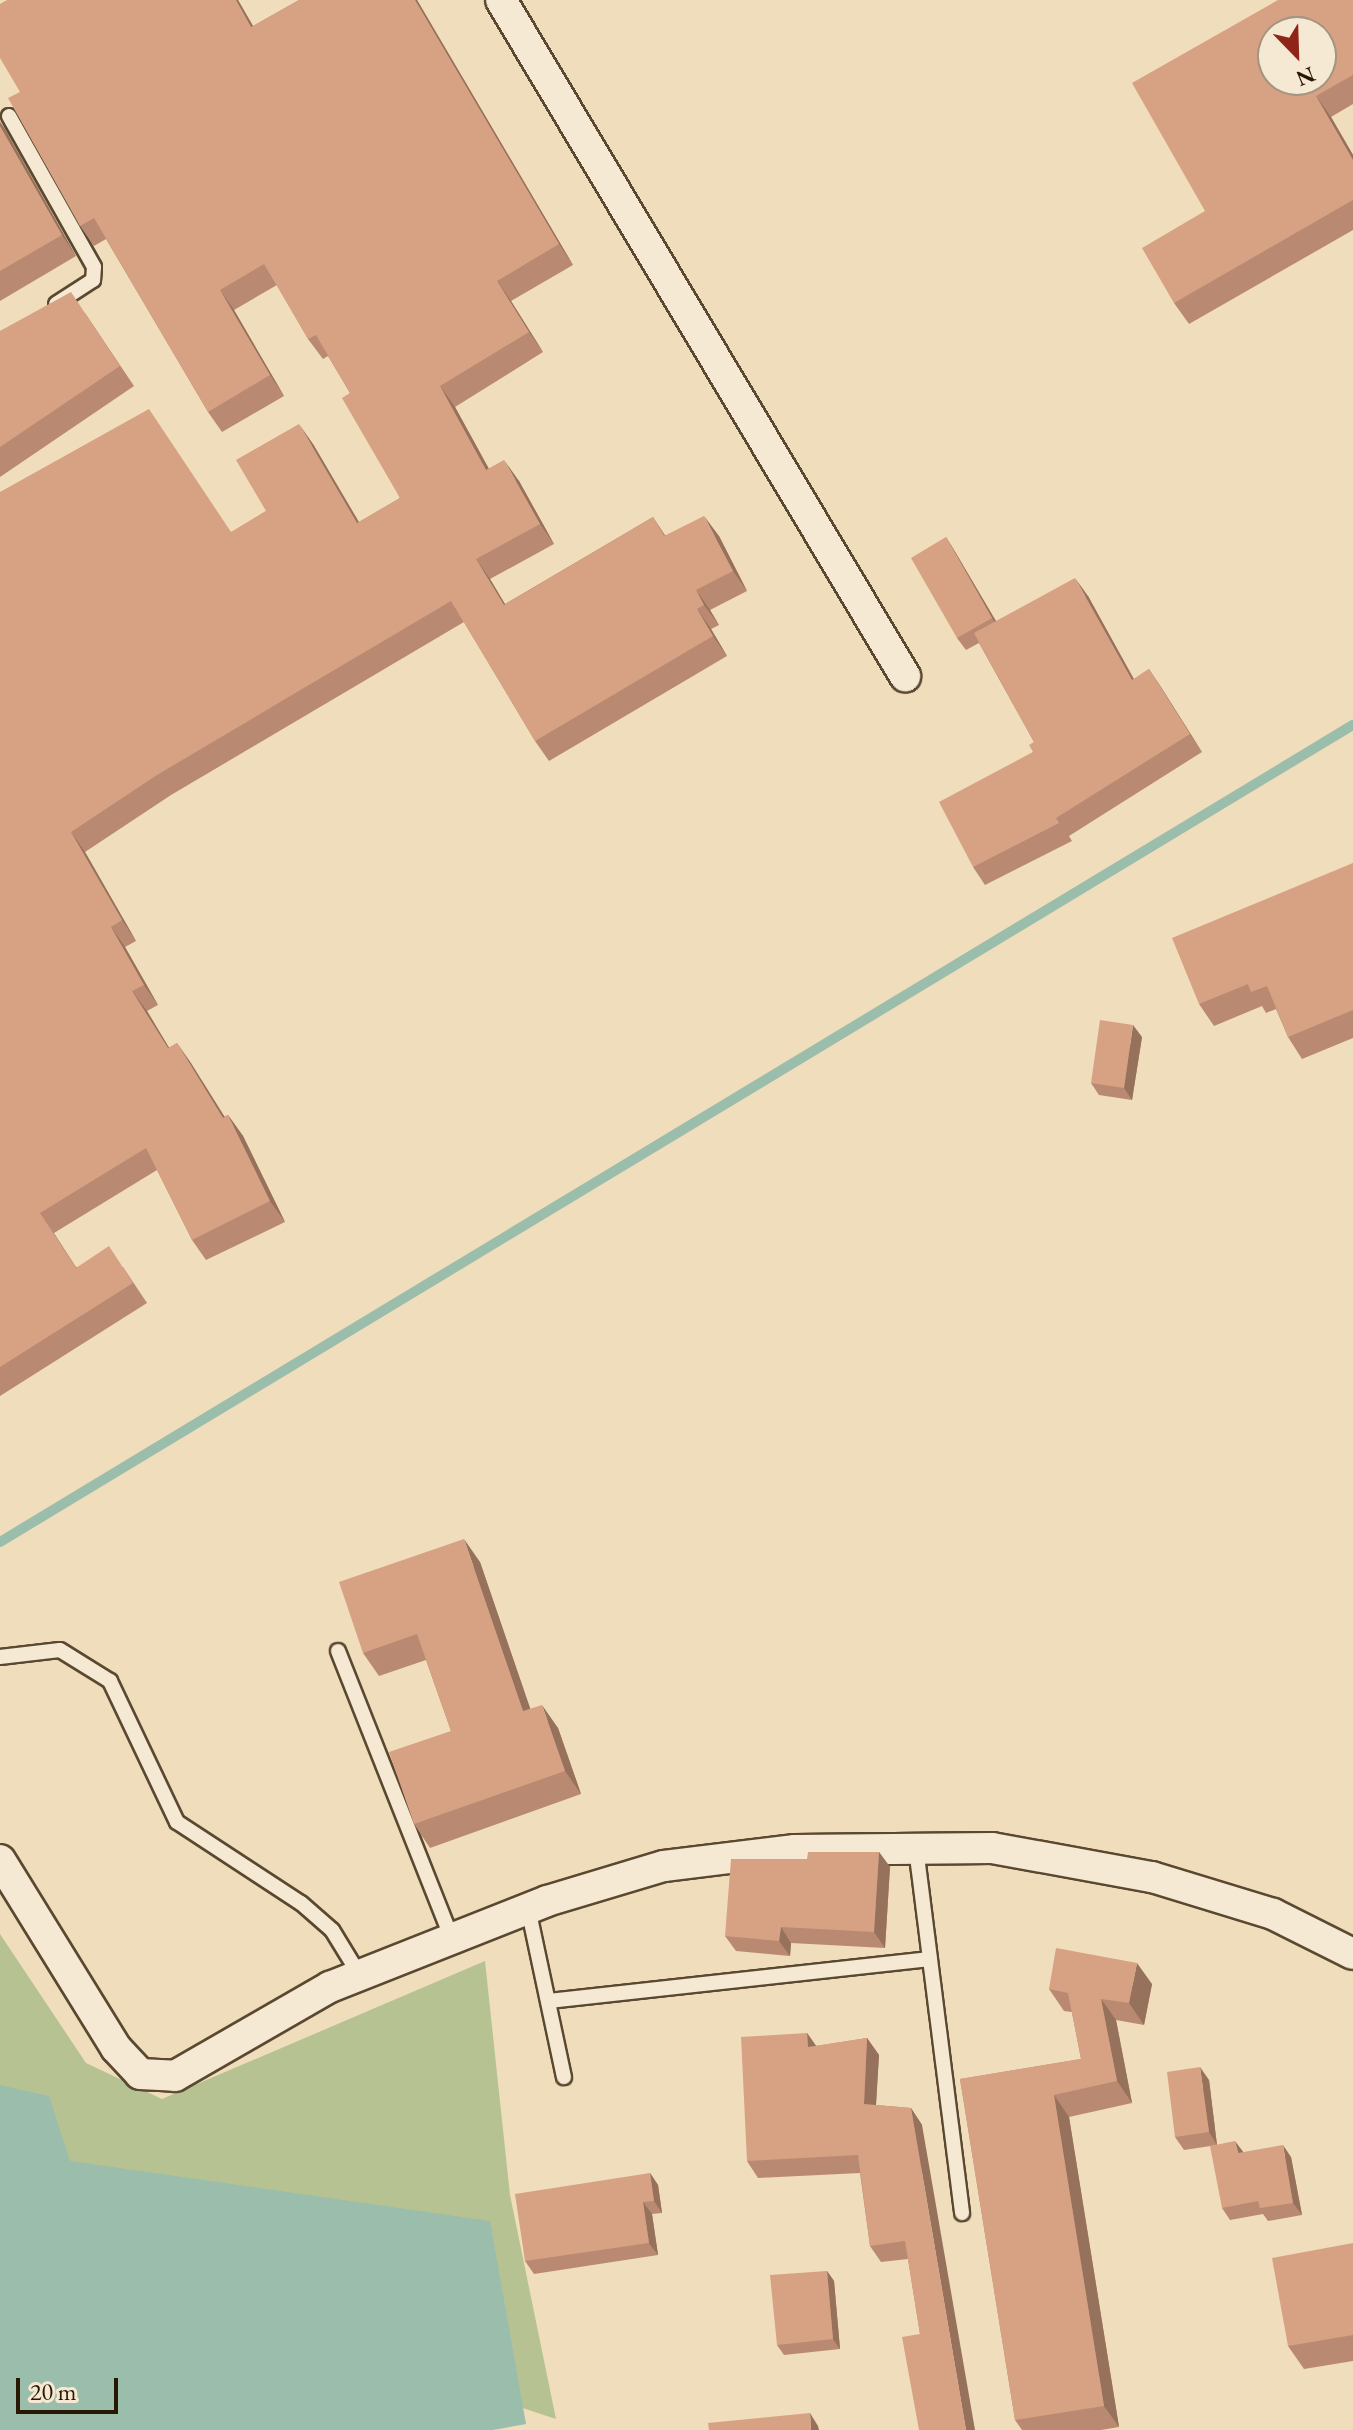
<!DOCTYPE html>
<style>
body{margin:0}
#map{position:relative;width:1353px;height:2430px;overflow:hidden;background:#f0ddbb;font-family:"EB Garamond",serif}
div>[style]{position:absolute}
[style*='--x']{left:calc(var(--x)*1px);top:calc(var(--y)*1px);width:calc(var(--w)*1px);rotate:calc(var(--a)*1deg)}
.green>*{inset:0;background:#b7c292}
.water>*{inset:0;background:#9bbdab}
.stream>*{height:10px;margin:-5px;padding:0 5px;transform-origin:5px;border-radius:5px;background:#9bbdab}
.roads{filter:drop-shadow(2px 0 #5a4830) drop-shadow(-2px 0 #5a4830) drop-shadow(0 2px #5a4830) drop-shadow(0 -2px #5a4830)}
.service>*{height:14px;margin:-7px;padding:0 7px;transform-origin:7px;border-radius:7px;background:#f5e9d3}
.minor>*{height:30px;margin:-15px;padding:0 15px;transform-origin:15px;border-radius:15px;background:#f5e9d3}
.wall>*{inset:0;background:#b98a71}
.shaded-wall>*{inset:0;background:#96715c}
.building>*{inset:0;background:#d7a183}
span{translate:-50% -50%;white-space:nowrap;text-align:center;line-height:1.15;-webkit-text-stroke:7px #f5e9d3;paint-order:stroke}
.north{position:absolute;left:1257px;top:16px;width:80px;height:80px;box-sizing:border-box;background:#f5e9d3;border:2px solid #a3957f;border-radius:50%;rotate:157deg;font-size:22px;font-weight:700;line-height:32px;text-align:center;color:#281702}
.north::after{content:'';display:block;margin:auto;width:28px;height:36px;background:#8f2418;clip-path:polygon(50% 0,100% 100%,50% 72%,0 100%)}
.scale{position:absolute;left:16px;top:2378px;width:102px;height:36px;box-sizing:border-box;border:4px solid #281702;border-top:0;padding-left:10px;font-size:24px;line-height:28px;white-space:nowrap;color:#281702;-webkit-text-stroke:6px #f5e9d3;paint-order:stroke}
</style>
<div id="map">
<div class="green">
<i style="clip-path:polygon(0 1934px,86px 2063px,162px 2099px,485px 1961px,510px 2195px,556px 2419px,0 2236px)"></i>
</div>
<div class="water">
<i style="clip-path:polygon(0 2085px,49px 2096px,70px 2161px,490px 2221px,526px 2424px,493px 2430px,0 2430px)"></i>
</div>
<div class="stream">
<i style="--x:0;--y:1542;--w:1581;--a:-31.13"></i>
</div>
<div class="roads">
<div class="service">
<i style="--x:9;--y:116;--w:173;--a:60.6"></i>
<i style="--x:94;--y:267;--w:13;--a:94"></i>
<i style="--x:93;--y:280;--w:44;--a:147"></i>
<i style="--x:338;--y:1651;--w:307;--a:68.4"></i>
<i style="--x:0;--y:1657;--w:60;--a:-6.7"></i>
<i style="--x:60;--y:1650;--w:59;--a:31.8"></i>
<i style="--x:110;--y:1681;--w:156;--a:64.6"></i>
<i style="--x:177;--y:1822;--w:148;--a:33.2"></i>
<i style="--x:301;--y:1903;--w:41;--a:41.1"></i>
<i style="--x:332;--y:1930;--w:52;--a:58.5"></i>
<i style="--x:916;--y:1848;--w:368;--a:82.8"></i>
<i style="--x:528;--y:1908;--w:173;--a:78"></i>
<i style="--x:549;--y:2001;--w:383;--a:-6.3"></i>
</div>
<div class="minor">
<i style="--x:501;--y:0;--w:788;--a:59.14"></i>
<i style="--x:0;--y:1860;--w:221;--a:58.3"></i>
<i style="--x:116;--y:2048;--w:35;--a:47"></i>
<i style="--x:140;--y:2074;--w:35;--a:3"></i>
<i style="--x:175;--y:2076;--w:179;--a:-29.9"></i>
<i style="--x:330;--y:1987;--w:233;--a:-21.6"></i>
<i style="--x:547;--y:1901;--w:122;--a:-16.7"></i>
<i style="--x:664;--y:1866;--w:132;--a:-7"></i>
<i style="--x:795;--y:1850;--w:197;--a:-0.6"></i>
<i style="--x:992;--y:1848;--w:163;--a:10.3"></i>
<i style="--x:1152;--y:1877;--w:127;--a:17"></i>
<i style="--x:1273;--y:1914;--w:89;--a:26.6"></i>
</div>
</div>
<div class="wall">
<i style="clip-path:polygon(7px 0,238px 0,253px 26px,299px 0,417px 0,573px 265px,511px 301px,543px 352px,455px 407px,489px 469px,519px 481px,554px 544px,490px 579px,505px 604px,653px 517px,665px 535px,719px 536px,747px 591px,710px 610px,719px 625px,711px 629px,727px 656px,549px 761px,535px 741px,464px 622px,171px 795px,85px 852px,136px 941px,125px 947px,158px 1005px,147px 1011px,169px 1048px,177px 1043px,224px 1117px,228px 1115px,243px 1136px,285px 1222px,206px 1260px,192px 1240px,157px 1170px,54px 1233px,76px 1267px,123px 1267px,147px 1303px,0 1396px,0 492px,232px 532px,266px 511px,313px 444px,359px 522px,400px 498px,350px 393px,328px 356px,323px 359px,308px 339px,277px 285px,234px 310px,284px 396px,222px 432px,208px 412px,106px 239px,94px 246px,80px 226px,20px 92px)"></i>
<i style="clip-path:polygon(1353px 0,1353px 104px,1331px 117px,1353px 155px,1353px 230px,1189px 324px,1174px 303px,1205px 211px)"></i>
<i style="clip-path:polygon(0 122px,76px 256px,0 301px)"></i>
<i style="clip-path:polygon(85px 313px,134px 386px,0 477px,0 331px)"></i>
<i style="clip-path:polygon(946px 537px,954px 550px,996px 621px,1088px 596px,1134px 679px,1149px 669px,1202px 752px,1069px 836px,1072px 841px,985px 885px,973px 867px,1033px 752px,1034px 742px,979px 643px,966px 650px,957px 638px)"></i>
<i style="clip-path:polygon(1353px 863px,1353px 1038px,1302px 1059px,1288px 1037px,1276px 1009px,1266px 1013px,1262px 1006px,1214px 1026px,1199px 1004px)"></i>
<i style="clip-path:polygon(1142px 1037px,1132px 1100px,1099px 1095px,1091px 1083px)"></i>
<i style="clip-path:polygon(480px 1562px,530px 1709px,558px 1728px,581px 1794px,430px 1848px,414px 1824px,451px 1731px,426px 1660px,379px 1676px,363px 1653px)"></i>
<i style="clip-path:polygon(879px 1852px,890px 1867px,885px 1948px,791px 1943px,790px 1956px,736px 1951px,725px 1936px,807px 1859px)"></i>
<i style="clip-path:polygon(1152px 1984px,1144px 2025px,1116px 2020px,1132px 2103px,1069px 2117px,1119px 2427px,1101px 2430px,1022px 2430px,1015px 2420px,960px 2079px,1081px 2059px,1072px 2012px,1064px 2011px,1049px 1989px)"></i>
<i style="clip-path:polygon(807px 2033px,816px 2046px,867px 2038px,879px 2055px,876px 2105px,911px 2108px,922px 2125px,920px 2334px,908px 2259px,881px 2262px,870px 2246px,860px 2173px,758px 2178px,747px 2161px)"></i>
<i style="clip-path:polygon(1209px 2080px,1217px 2145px,1184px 2150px,1175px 2137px)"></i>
<i style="clip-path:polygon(1243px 2152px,1291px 2157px,1302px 2215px,1268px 2221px,1263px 2214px,1230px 2220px,1222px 2208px)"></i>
<i style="clip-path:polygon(650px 2173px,658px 2185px,662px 2213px,652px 2214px,658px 2255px,534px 2274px,525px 2261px)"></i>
<i style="clip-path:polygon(1353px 2243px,1353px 2361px,1304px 2369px,1288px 2346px)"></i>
<i style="clip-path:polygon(827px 2271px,834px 2281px,840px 2349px,784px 2355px,777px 2345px)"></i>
</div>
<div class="shaded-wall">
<i style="clip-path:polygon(236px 0,238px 0,265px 47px,251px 27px)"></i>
<i style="clip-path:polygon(415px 0,417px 0,573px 265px,559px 244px)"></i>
<i style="clip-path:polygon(1316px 96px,1331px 117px,1353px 155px,1353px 160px)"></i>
<i style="clip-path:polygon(0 122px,5px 129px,76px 256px,62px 235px,0 126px)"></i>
<i style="clip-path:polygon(497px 281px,511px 301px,543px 352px,529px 332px)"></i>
<i style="clip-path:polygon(220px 290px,234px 310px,284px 396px,270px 375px)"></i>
<i style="clip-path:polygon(440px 386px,455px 407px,501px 491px,486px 470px)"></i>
<i style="clip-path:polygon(299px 424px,313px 444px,371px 543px,357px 523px)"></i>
<i style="clip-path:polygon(504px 460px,519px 481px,554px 544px,540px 524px)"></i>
<i style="clip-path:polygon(704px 516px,719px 536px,747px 591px,733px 571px)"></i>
<i style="clip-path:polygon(946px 537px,954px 550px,1001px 630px,992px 618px)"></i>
<i style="clip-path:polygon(476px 559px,490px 579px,518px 626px,504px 605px)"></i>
<i style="clip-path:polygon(1075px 578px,1088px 596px,1144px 698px,1132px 680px)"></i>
<i style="clip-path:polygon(696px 590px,710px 610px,719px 625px,704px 605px)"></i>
<i style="clip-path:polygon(697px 609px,711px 629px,727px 656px,713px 636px)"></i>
<i style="clip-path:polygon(1149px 669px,1161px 687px,1202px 752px,1190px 734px)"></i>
<i style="clip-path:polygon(71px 832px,85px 852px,136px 941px,122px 920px)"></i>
<i style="clip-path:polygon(111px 927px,125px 947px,158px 1005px,144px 985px)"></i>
<i style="clip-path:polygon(132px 991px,147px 1011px,182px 1069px,168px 1048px)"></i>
<i style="clip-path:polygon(1133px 1025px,1142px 1037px,1132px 1100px,1124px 1088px)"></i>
<i style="clip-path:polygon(177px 1043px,191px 1063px,238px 1138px,223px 1118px)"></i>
<i style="clip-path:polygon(228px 1115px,243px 1136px,285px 1222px,270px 1201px)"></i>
<i style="clip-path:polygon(464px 1539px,480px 1562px,539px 1734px,523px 1711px)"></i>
<i style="clip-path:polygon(542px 1705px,558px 1728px,581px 1794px,565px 1771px)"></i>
<i style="clip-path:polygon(879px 1852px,890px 1867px,885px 1948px,874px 1932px)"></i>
<i style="clip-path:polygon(781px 1927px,791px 1943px,790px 1956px,779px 1941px)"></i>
<i style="clip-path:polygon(1137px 1963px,1152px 1984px,1144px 2025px,1129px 2003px)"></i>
<i style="clip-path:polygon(1101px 1999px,1116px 2020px,1132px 2103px,1117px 2081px)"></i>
<i style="clip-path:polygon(807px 2033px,819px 2050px,808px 2047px)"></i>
<i style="clip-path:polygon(867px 2038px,879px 2055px,875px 2120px,864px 2104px)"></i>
<i style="clip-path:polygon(1200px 2067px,1209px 2080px,1217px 2145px,1209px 2132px)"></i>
<i style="clip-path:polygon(1054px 2095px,1069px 2117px,1119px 2427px,1104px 2406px)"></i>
<i style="clip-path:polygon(911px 2108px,922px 2125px,975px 2430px,966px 2430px)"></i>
<i style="clip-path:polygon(1235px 2141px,1244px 2153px,1238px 2153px)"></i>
<i style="clip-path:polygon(1283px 2145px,1291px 2157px,1302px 2215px,1293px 2203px)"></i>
<i style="clip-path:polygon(650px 2173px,658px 2185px,662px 2213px,654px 2201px)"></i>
<i style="clip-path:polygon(643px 2202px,652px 2214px,658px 2255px,649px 2243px)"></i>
<i style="clip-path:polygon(827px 2271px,834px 2281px,840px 2349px,833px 2339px)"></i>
<i style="clip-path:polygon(810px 2413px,818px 2426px,819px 2430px,811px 2430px)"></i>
</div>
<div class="building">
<i style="clip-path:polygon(7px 0,236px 0,251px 27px,299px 0,415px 0,559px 244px,497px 281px,529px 332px,440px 386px,486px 470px,504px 460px,540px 524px,476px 559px,504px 605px,653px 517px,664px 536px,704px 516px,733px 571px,696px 590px,704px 605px,697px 609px,713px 636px,535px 741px,451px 601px,157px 775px,71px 832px,122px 920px,111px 927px,144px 985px,132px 991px,168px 1048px,177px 1043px,223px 1118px,228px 1115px,270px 1201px,192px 1240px,146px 1148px,40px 1213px,76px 1268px,109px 1246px,133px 1283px,0 1367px,0 492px,149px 409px,231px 532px,266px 511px,236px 460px,299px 424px,357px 523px,400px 498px,342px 398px,350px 393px,316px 335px,308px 339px,264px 264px,220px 290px,270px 375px,208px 412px,94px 218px,80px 226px,8px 98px,20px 92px,0 58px,0 4px)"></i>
<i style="clip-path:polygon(evenodd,1278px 0,1353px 0,1353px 75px,1316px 96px,1353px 160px,1353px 200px,1174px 303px,1142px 248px,1205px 211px,1132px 83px,1278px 0,1273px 32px,1321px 32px,1321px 80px,1273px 80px,1273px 32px)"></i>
<i style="clip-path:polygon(0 126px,62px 235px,0 271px)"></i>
<i style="clip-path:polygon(71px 292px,120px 366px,0 447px,0 331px)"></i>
<i style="clip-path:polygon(946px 537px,992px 618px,957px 638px,911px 558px)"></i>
<i style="clip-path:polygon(1075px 578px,1132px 680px,1149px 669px,1190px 734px,1056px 818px,1059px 823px,973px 867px,939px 802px,1033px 752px,1029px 745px,1034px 742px,974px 633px)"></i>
<i style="clip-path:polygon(1353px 863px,1353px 1010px,1288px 1037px,1267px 986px,1251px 992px,1248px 984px,1199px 1004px,1172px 938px)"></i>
<i style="clip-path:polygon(1100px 1020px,1133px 1025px,1124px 1088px,1091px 1083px)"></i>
<i style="clip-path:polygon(464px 1539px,523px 1711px,542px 1705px,565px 1771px,414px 1824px,389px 1752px,451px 1731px,417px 1634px,363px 1653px,339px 1582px)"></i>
<i style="clip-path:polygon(808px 1852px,879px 1852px,874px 1932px,781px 1927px,779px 1941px,725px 1936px,731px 1859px,807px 1859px)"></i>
<i style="clip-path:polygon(1056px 1948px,1137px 1963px,1129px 2003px,1101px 1999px,1117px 2081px,1054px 2095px,1104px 2406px,1015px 2420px,960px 2079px,1081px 2059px,1068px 1993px,1049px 1989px)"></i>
<i style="clip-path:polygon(807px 2033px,808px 2047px,867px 2038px,864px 2104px,911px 2108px,966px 2430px,919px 2430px,902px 2337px,920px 2334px,905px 2241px,870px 2246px,858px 2155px,747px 2161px,741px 2037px)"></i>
<i style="clip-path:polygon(1200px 2067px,1209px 2132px,1175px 2137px,1167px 2072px)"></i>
<i style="clip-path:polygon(1235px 2141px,1238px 2153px,1283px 2145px,1293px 2203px,1260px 2208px,1258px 2201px,1222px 2208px,1210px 2146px)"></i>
<i style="clip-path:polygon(650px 2173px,654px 2201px,643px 2202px,649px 2243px,525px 2261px,515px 2194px)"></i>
<i style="clip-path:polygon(1353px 2243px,1353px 2335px,1288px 2346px,1272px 2258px)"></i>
<i style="clip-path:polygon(827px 2271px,833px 2339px,777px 2345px,770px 2275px)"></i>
<i style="clip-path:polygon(810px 2413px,811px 2430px,709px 2430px,708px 2423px)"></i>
</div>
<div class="north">N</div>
<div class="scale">20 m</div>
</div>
